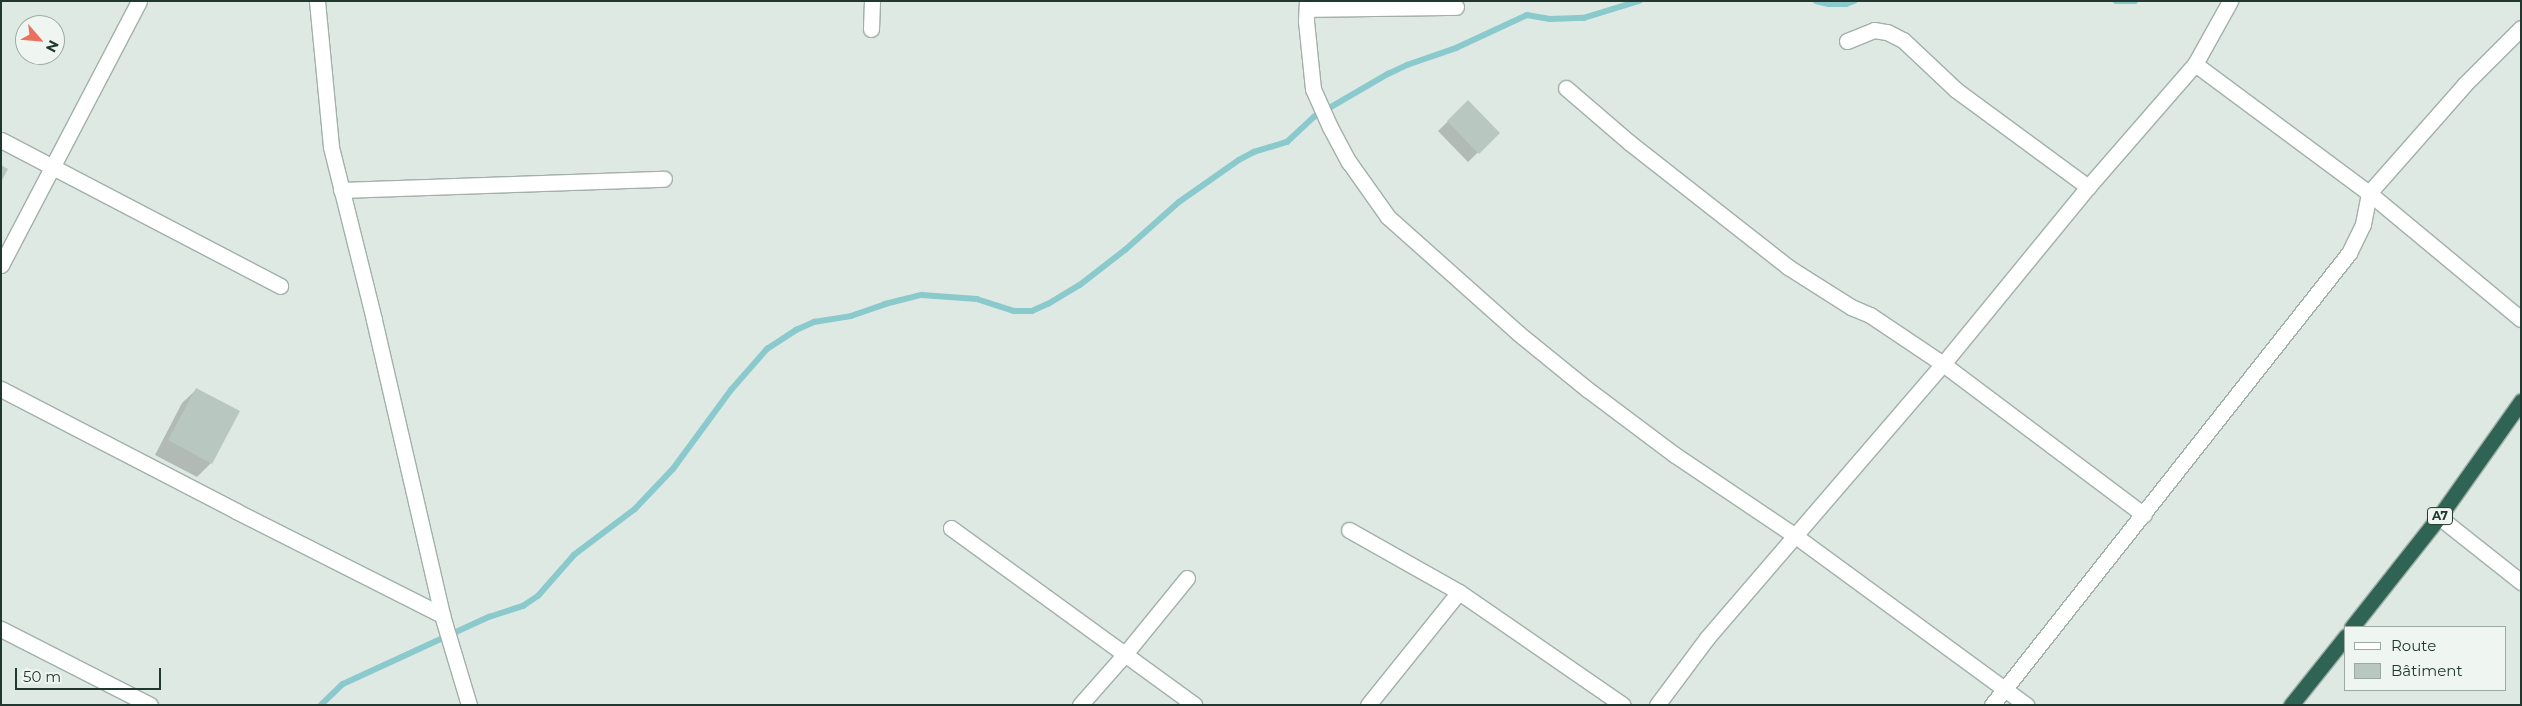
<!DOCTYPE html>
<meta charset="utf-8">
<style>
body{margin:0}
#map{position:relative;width:2522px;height:706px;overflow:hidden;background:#dfe9e4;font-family:Montserrat,sans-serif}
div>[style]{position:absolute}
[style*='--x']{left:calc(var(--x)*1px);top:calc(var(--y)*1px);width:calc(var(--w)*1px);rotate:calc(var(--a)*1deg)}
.shadow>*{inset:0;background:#0003}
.stream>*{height:5.5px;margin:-2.75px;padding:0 2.75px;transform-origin:2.75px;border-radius:2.75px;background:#8ac9cc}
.building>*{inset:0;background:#b8c7bf}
.roads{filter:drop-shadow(1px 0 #a2b0aa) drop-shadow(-1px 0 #a2b0aa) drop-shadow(0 1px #a2b0aa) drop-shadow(0 -1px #a2b0aa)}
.street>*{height:15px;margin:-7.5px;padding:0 7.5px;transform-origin:7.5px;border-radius:7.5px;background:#fff}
.highway>*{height:15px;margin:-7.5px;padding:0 7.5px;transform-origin:7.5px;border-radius:7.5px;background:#2f6353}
span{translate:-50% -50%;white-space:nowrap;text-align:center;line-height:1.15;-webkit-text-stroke:5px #eff6f2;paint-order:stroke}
.shield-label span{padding:1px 4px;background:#eff6f2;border:1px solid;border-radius:4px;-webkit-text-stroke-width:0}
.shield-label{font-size:12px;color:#213830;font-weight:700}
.frame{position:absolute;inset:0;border:2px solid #213830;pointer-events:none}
.legend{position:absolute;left:2344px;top:626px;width:162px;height:65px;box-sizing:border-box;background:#eff6f2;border:1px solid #9daaa4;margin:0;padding:6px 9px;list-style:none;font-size:15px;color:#213830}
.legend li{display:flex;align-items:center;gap:10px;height:25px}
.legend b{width:25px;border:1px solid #9daaa4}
.north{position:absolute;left:15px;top:15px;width:50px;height:50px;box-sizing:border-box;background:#eff6f2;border:1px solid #9daaa4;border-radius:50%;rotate:117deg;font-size:14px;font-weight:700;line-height:20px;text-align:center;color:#213830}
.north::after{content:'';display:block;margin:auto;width:18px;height:22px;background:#e9715d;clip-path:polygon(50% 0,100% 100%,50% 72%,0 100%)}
.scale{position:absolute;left:15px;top:668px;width:146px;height:22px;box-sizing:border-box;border:2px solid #213830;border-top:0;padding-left:6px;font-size:15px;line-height:18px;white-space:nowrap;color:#213830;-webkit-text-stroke:4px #eff6f2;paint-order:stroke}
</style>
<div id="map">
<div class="shadow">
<i style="clip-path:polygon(1468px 102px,1498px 133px,1468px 162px,1438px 131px)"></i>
<i style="clip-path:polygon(197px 389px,211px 463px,197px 477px,155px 455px,182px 403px)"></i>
</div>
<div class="stream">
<i style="--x:1816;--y:1;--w:13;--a:13"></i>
<i style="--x:1829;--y:4;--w:17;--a:0"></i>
<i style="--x:1846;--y:4;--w:9;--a:-21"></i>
<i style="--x:2116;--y:1;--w:19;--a:0"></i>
<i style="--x:321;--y:705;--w:30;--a:-44"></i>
<i style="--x:343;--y:684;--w:161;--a:-24.7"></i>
<i style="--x:489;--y:617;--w:36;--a:-18"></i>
<i style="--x:523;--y:606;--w:18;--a:-34"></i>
<i style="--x:538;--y:596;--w:55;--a:-48.7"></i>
<i style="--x:574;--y:555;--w:76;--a:-37"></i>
<i style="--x:635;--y:509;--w:55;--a:-46.5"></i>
<i style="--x:673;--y:469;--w:98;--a:-53.7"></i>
<i style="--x:731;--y:390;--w:55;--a:-48.7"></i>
<i style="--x:767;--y:349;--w:35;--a:-33"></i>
<i style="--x:796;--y:330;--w:20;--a:-24"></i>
<i style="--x:814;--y:322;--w:37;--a:-9"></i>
<i style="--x:851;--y:316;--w:36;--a:-19"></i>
<i style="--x:885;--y:304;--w:38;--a:-14"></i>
<i style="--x:922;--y:295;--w:55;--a:4.2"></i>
<i style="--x:977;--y:299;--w:39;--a:18"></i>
<i style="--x:1014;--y:311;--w:18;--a:0"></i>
<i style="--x:1032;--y:311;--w:17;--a:-24"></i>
<i style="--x:1048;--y:304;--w:37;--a:-31"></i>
<i style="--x:1080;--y:285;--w:57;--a:-37.9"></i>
<i style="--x:1125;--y:250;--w:72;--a:-41.6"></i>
<i style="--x:1179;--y:202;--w:73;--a:-35"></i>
<i style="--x:1239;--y:160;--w:17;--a:-28"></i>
<i style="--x:1254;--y:152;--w:34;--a:-17"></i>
<i style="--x:1287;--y:142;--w:37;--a:-43"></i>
<i style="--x:1314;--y:117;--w:86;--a:-30.2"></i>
<i style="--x:1388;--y:74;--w:21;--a:-25"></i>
<i style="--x:1407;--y:65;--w:52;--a:-19.1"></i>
<i style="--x:1456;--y:48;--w:78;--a:-24.9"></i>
<i style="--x:1527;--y:15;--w:23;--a:10"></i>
<i style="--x:1550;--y:19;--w:34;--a:-2"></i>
<i style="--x:1584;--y:18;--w:58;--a:-17.2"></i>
</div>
<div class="building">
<i style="clip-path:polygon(1468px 100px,1500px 133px,1479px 154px,1447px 121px)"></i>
<i style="clip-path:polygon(1px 165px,8px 169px,1px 182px)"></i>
<i style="clip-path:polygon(196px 388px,240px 411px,212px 464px,168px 440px)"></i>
</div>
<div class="roads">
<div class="street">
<i style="--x:317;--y:1;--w:147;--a:84.5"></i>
<i style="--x:331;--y:147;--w:178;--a:76"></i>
<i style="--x:374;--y:320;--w:303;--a:77"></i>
<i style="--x:442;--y:615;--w:94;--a:73.3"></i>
<i style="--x:1307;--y:1;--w:20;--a:93"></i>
<i style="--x:1306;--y:21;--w:68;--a:84.1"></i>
<i style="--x:1313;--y:89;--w:42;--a:65.9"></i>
<i style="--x:1330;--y:127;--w:40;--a:62"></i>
<i style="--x:1349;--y:162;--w:67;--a:54.7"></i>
<i style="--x:1388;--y:217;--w:174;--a:41.7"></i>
<i style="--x:1518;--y:333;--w:89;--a:39.1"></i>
<i style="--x:1587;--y:389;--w:110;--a:36.9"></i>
<i style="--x:1675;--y:455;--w:143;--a:33.9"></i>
<i style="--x:1794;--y:535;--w:288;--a:36.2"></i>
<i style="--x:1307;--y:9;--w:149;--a:-0.8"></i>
<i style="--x:871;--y:29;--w:28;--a:-88"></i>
<i style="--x:1847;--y:41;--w:29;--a:-22"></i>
<i style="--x:1874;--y:30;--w:13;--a:9"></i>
<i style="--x:1887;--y:32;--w:18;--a:27"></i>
<i style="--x:1903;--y:40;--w:73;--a:43.3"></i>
<i style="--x:1956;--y:90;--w:164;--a:36.3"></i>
<i style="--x:2195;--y:64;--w:217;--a:36.6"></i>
<i style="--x:2369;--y:193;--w:197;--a:39.7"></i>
<i style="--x:1566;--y:88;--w:84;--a:40.7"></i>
<i style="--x:1630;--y:143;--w:201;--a:38.1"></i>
<i style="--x:1788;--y:267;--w:75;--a:32.4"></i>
<i style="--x:1851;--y:307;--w:21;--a:23"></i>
<i style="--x:1870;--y:315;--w:88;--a:33.9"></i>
<i style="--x:1943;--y:364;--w:251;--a:36.9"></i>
<i style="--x:1;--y:140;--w:315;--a:27.6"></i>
<i style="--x:341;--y:190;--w:323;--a:-2"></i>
<i style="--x:1;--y:265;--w:298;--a:-62.4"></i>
<i style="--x:1;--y:389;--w:265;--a:27.4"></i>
<i style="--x:236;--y:511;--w:231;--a:26.8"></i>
<i style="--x:2439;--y:517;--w:105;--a:38.4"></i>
<i style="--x:951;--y:528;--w:301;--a:36"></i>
<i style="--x:1349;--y:530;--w:126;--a:29.4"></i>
<i style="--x:1459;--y:592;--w:199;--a:34.6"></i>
<i style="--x:1;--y:629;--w:167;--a:27"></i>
<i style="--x:1080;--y:705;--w:68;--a:-48.6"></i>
<i style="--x:1125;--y:654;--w:98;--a:-50.8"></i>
<i style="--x:1368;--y:705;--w:145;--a:-51.2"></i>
<i style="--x:1657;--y:705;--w:84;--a:-53.3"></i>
<i style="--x:1707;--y:638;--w:362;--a:-49.3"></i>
<i style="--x:1943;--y:364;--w:229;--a:-50.7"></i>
<i style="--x:2088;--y:187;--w:163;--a:-49"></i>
<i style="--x:2195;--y:64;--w:72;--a:-60.9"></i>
<i style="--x:1992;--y:705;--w:576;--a:-51.7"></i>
<i style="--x:2349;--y:253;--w:32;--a:-64"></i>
<i style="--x:2363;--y:224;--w:32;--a:-79"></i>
<i style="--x:2369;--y:193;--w:145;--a:-48.6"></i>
<i style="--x:2465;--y:84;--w:79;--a:-45"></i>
</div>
<div class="highway">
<i style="--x:2352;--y:627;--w:140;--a:-51.7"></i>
<i style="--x:2439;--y:517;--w:142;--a:-54.7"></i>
<i style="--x:2291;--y:705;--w:88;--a:-51.4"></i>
</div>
</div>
<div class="shield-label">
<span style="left:2440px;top:516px">A7</span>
</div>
<div class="frame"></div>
<ul class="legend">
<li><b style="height:6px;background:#fff"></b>Route</li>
<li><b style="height:14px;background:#b8c7bf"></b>Bâtiment</li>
</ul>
<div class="north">N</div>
<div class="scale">50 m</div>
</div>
